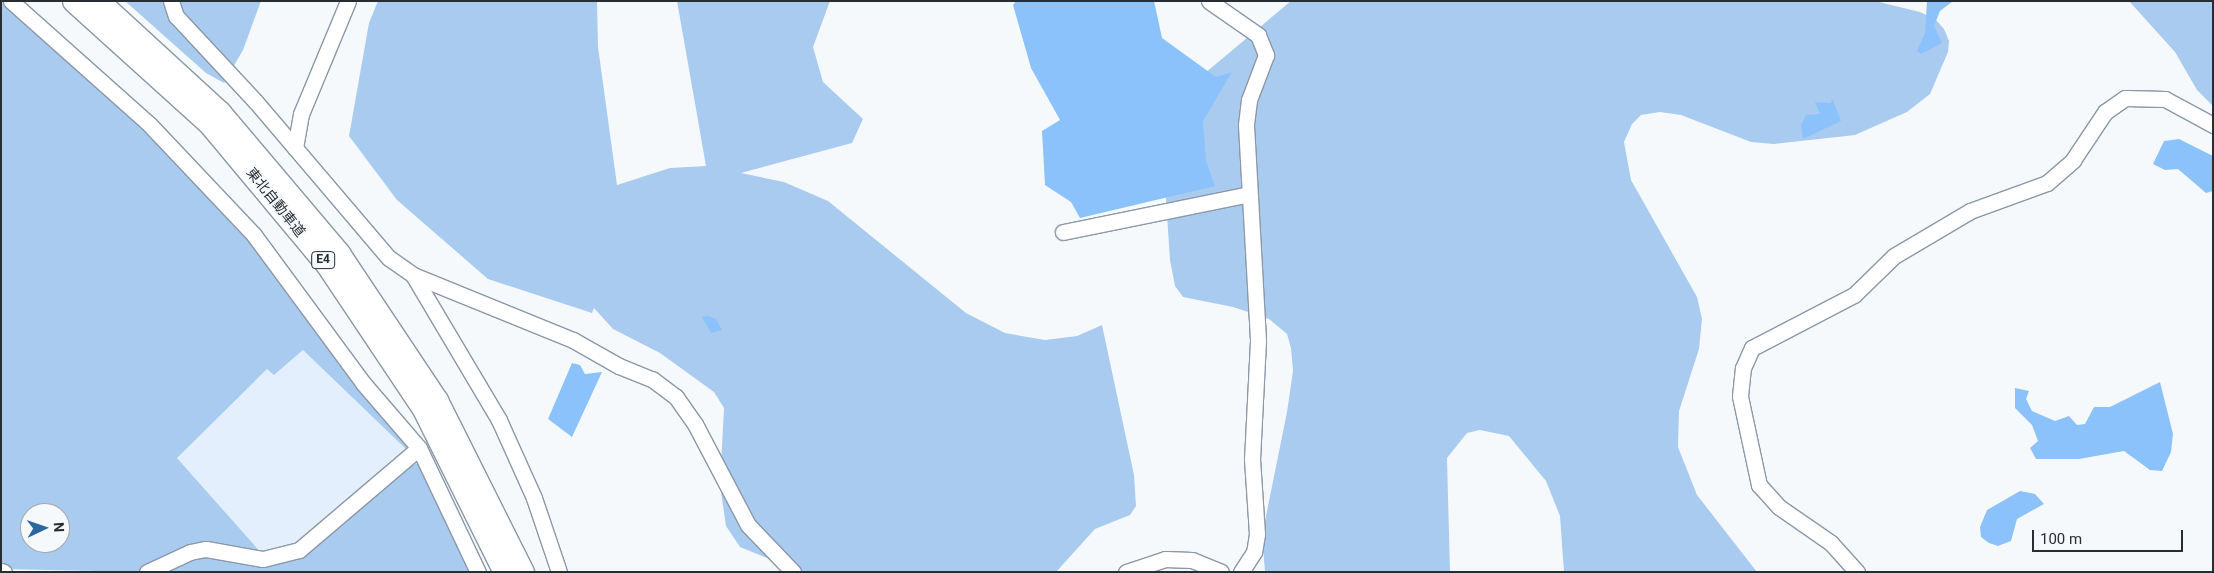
<!DOCTYPE html>
<meta charset="utf-8">
<style>
body{margin:0}
#map{position:relative;width:2214px;height:573px;overflow:hidden;background:#f6f9fc;font-family:Roboto,"Noto Sans JP",sans-serif}
div>[style]{position:absolute}
[style*='--x']{left:calc(var(--x)*1px);top:calc(var(--y)*1px);width:calc(var(--w)*1px);rotate:calc(var(--a)*1deg)}
.built>*{inset:0;background:#e3effc}
.green>*{inset:0;background:#a9cbef}
.water>*{inset:0;background:#8cc2fb}
.roads{filter:drop-shadow(1px 0 #8b98a7) drop-shadow(-1px 0 #8b98a7) drop-shadow(0 1px #8b98a7) drop-shadow(0 -1px #8b98a7)}
.minor>*{height:15px;margin:-7.5px;padding:0 7.5px;transform-origin:7.5px;border-radius:7.5px;background:#fff}
.highway>*{height:21px;margin:-10.5px;padding:0 10.5px;transform-origin:10.5px;border-radius:10.5px;background:#fff}
span{translate:-50% -50%;white-space:nowrap;text-align:center;line-height:1.15;-webkit-text-stroke:4px #f6f9fc;paint-order:stroke}
.shield-label span{padding:1px 4px;background:#f6f9fc;border:1px solid;border-radius:4px;-webkit-text-stroke-width:0}
.shield-label{font-size:12px;color:#282d33;font-weight:700}
.street-label{font-size:14px;color:#282d33}
.frame{position:absolute;inset:0;border:2px solid #282d33;pointer-events:none}
.north{position:absolute;left:20px;top:503px;width:50px;height:50px;box-sizing:border-box;background:#f6f9fc;border:1px solid #a4a7ac;border-radius:50%;rotate:87deg;font-size:14px;font-weight:700;line-height:20px;text-align:center;color:#282d33}
.north::after{content:'';display:block;margin:auto;width:18px;height:22px;background:#2d679f;clip-path:polygon(50% 0,100% 100%,50% 72%,0 100%)}
.scale{position:absolute;left:2032px;top:530px;width:151px;height:22px;box-sizing:border-box;border:2px solid #282d33;border-top:0;padding-left:6px;font-size:15px;line-height:18px;white-space:nowrap;color:#282d33;-webkit-text-stroke:4px #f6f9fc;paint-order:stroke}
</style>
<div id="map">
<div class="built">
<i style="clip-path:polygon(303px 350px,406px 449px,298px 547px,264px 556px,177px 458px,267px 369px,274px 375px)"></i>
</div>
<div class="green">
<i style="clip-path:polygon(evenodd,1px 1px,37px 28px,147px 130px,248px 235px,412px 443px,406px 449px,303px 350px,274px 375px,267px 369px,177px 458px,264px 556px,201px 545px,142px 572px,1px 569px,1px 1px,30px 513px,60px 513px,60px 543px,30px 543px,30px 513px)"></i>
<i style="clip-path:polygon(125px 1px,261px 1px,243px 50px,224px 83px,206px 73px)"></i>
<i style="clip-path:polygon(378px 1px,597px 1px,598px 47px,617px 185px,670px 168px,706px 166px,677px 1px,830px 1px,813px 47px,823px 82px,863px 119px,852px 143px,741px 173px,784px 182px,828px 201px,966px 313px,1005px 333px,1045px 340px,1077px 336px,1102px 325px,1134px 475px,1136px 506px,1130px 515px,1095px 529px,1056px 572px,801px 572px,740px 547px,726px 526px,720px 485px,724px 408px,714px 392px,660px 353px,613px 329px,594px 308px,592px 313px,488px 279px,397px 200px,349px 136px,369px 23px)"></i>
<i style="clip-path:polygon(1291px 1px,1875px 1px,1920px 12px,1935px 19px,1944px 29px,1949px 41px,1948px 52px,1930px 94px,1907px 112px,1855px 135px,1774px 144px,1751px 142px,1681px 115px,1660px 112px,1641px 115px,1632px 124px,1624px 142px,1631px 180px,1697px 297px,1702px 319px,1699px 349px,1679px 411px,1678px 447px,1697px 495px,1757px 572px,1564px 572px,1560px 516px,1546px 481px,1509px 436px,1480px 430px,1467px 433px,1447px 458px,1450px 572px,1265px 572px,1262px 536px,1287px 412px,1293px 371px,1291px 348px,1287px 334px,1269px 319px,1233px 307px,1183px 297px,1175px 286px,1170px 260px,1165px 185px,1180px 94px)"></i>
<i style="clip-path:polygon(2129px 1px,2213px 1px,2213px 106px,2197px 90px,2175px 52px)"></i>
<i style="clip-path:polygon(421px 461px,476px 572px,160px 572px,179px 561px,205px 555px,243px 563px,326px 536px,408px 468px)"></i>
</div>
<div class="water">
<i style="clip-path:polygon(1016px 1px,1154px 1px,1162px 38px,1216px 77px,1232px 72px,1203px 121px,1206px 161px,1215px 186px,1080px 218px,1071px 202px,1045px 185px,1042px 131px,1060px 120px,1031px 68px,1013px 5px)"></i>
<i style="clip-path:polygon(1927px 1px,1953px 1px,1940px 11px,1934px 26px,1942px 43px,1921px 54px,1917px 51px,1925px 33px)"></i>
<i style="clip-path:polygon(1832px 98px,1841px 121px,1803px 139px,1801px 125px,1806px 115px,1820px 114px,1815px 102px,1831px 103px)"></i>
<i style="clip-path:polygon(2179px 139px,2213px 156px,2213px 191px,2206px 193px,2178px 169px,2165px 170px,2153px 164px,2164px 141px)"></i>
<i style="clip-path:polygon(708px 316px,716px 319px,722px 330px,711px 333px,702px 317px)"></i>
<i style="clip-path:polygon(572px 363px,580px 365px,585px 374px,602px 372px,572px 437px,548px 419px)"></i>
<i style="clip-path:polygon(2160px 382px,2173px 434px,2171px 452px,2162px 471px,2150px 470px,2124px 451px,2079px 459px,2036px 459px,2030px 448px,2038px 441px,2032px 425px,2015px 408px,2015px 388px,2029px 391px,2026px 399px,2032px 411px,2055px 421px,2069px 416px,2077px 425px,2085px 424px,2094px 407px,2110px 407px)"></i>
<i style="clip-path:polygon(2020px 491px,2035px 494px,2044px 504px,2017px 519px,2011px 541px,1998px 546px,1989px 543px,1981px 537px,1980px 527px,1987px 510px)"></i>
</div>
<div class="roads">
<div class="minor">
<i style="--x:11;--y:1;--w:186;--a:41.7"></i>
<i style="--x:150;--y:125;--w:151;--a:46.6"></i>
<i style="--x:254;--y:235;--w:184;--a:53.6"></i>
<i style="--x:363;--y:383;--w:86;--a:49.3"></i>
<i style="--x:419;--y:448;--w:137;--a:64.6"></i>
<i style="--x:171;--y:1;--w:16;--a:72"></i>
<i style="--x:176;--y:16;--w:117;--a:47.1"></i>
<i style="--x:256;--y:102;--w:205;--a:49.6"></i>
<i style="--x:389;--y:258;--w:29;--a:35"></i>
<i style="--x:413;--y:275;--w:173;--a:22.1"></i>
<i style="--x:573;--y:340;--w:53;--a:29.5"></i>
<i style="--x:619;--y:366;--w:35;--a:22"></i>
<i style="--x:652;--y:379;--w:30;--a:37"></i>
<i style="--x:676;--y:397;--w:33;--a:55"></i>
<i style="--x:695;--y:424;--w:114;--a:62.3"></i>
<i style="--x:748;--y:525;--w:65;--a:46.2"></i>
<i style="--x:1209;--y:1;--w:60;--a:34.8"></i>
<i style="--x:1258;--y:35;--w:22;--a:68"></i>
<i style="--x:1266;--y:55;--w:48;--a:110.7"></i>
<i style="--x:1249;--y:100;--w:25;--a:97"></i>
<i style="--x:1246;--y:125;--w:216;--a:86.8"></i>
<i style="--x:1258;--y:341;--w:118;--a:92.9"></i>
<i style="--x:1252;--y:459;--w:75;--a:86.2"></i>
<i style="--x:1257;--y:534;--w:18;--a:99"></i>
<i style="--x:1254;--y:552;--w:24;--a:123"></i>
<i style="--x:295;--y:148;--w:35;--a:-80"></i>
<i style="--x:301;--y:114;--w:122;--a:-67.4"></i>
<i style="--x:1063;--y:232;--w:190;--a:-11.5"></i>
<i style="--x:413;--y:275;--w:169;--a:59.3"></i>
<i style="--x:499;--y:420;--w:85;--a:65.8"></i>
<i style="--x:534;--y:498;--w:78;--a:71.3"></i>
<i style="--x:1;--y:571;--w:3;--a:18"></i>
<i style="--x:147;--y:572;--w:47;--a:-24.9"></i>
<i style="--x:190;--y:552;--w:16;--a:-11"></i>
<i style="--x:206;--y:549;--w:58;--a:10"></i>
<i style="--x:263;--y:559;--w:37;--a:-14"></i>
<i style="--x:299;--y:550;--w:157;--a:-40.4"></i>
<i style="--x:1126;--y:572;--w:41;--a:-18.4"></i>
<i style="--x:1165;--y:559;--w:27;--a:2"></i>
<i style="--x:1192;--y:560;--w:31;--a:22"></i>
<i style="--x:1857;--y:572;--w:39;--a:-132"></i>
<i style="--x:1831;--y:543;--w:63;--a:-145.3"></i>
<i style="--x:1779;--y:507;--w:30;--a:-132"></i>
<i style="--x:1759;--y:485;--w:91;--a:-102.1"></i>
<i style="--x:1740;--y:396;--w:28;--a:-84"></i>
<i style="--x:1743;--y:368;--w:22;--a:-66"></i>
<i style="--x:1752;--y:348;--w:115;--a:-27.5"></i>
<i style="--x:1854;--y:295;--w:56;--a:-44.3"></i>
<i style="--x:1894;--y:256;--w:88;--a:-30.6"></i>
<i style="--x:1970;--y:211;--w:82;--a:-20"></i>
<i style="--x:2047;--y:183;--w:35;--a:-41"></i>
<i style="--x:2073;--y:160;--w:58;--a:-56.3"></i>
<i style="--x:2105;--y:112;--w:24;--a:-35"></i>
<i style="--x:2125;--y:98;--w:40;--a:1.4"></i>
<i style="--x:2165;--y:99;--w:55;--a:28.4"></i>
</div>
<div class="highway">
<i style="--x:73;--y:1;--w:185;--a:42.1"></i>
<i style="--x:210;--y:125;--w:181;--a:50.2"></i>
<i style="--x:326;--y:264;--w:174;--a:56.2"></i>
<i style="--x:423;--y:409;--w:182;--a:63.6"></i>
<i style="--x:99;--y:1;--w:164;--a:42.5"></i>
<i style="--x:220;--y:112;--w:185;--a:49.8"></i>
<i style="--x:339;--y:253;--w:177;--a:56.3"></i>
<i style="--x:437;--y:400;--w:192;--a:63.4"></i>
</div>
</div>
<div class="shield-label">
<span style="left:323px;top:260px">E4</span>
</div>
<div class="street-label">
<span style="left:276px;top:202px;rotate:51deg">東北自動車道</span>
</div>
<div class="frame"></div>
<div class="north">N</div>
<div class="scale">100 m</div>
</div>
